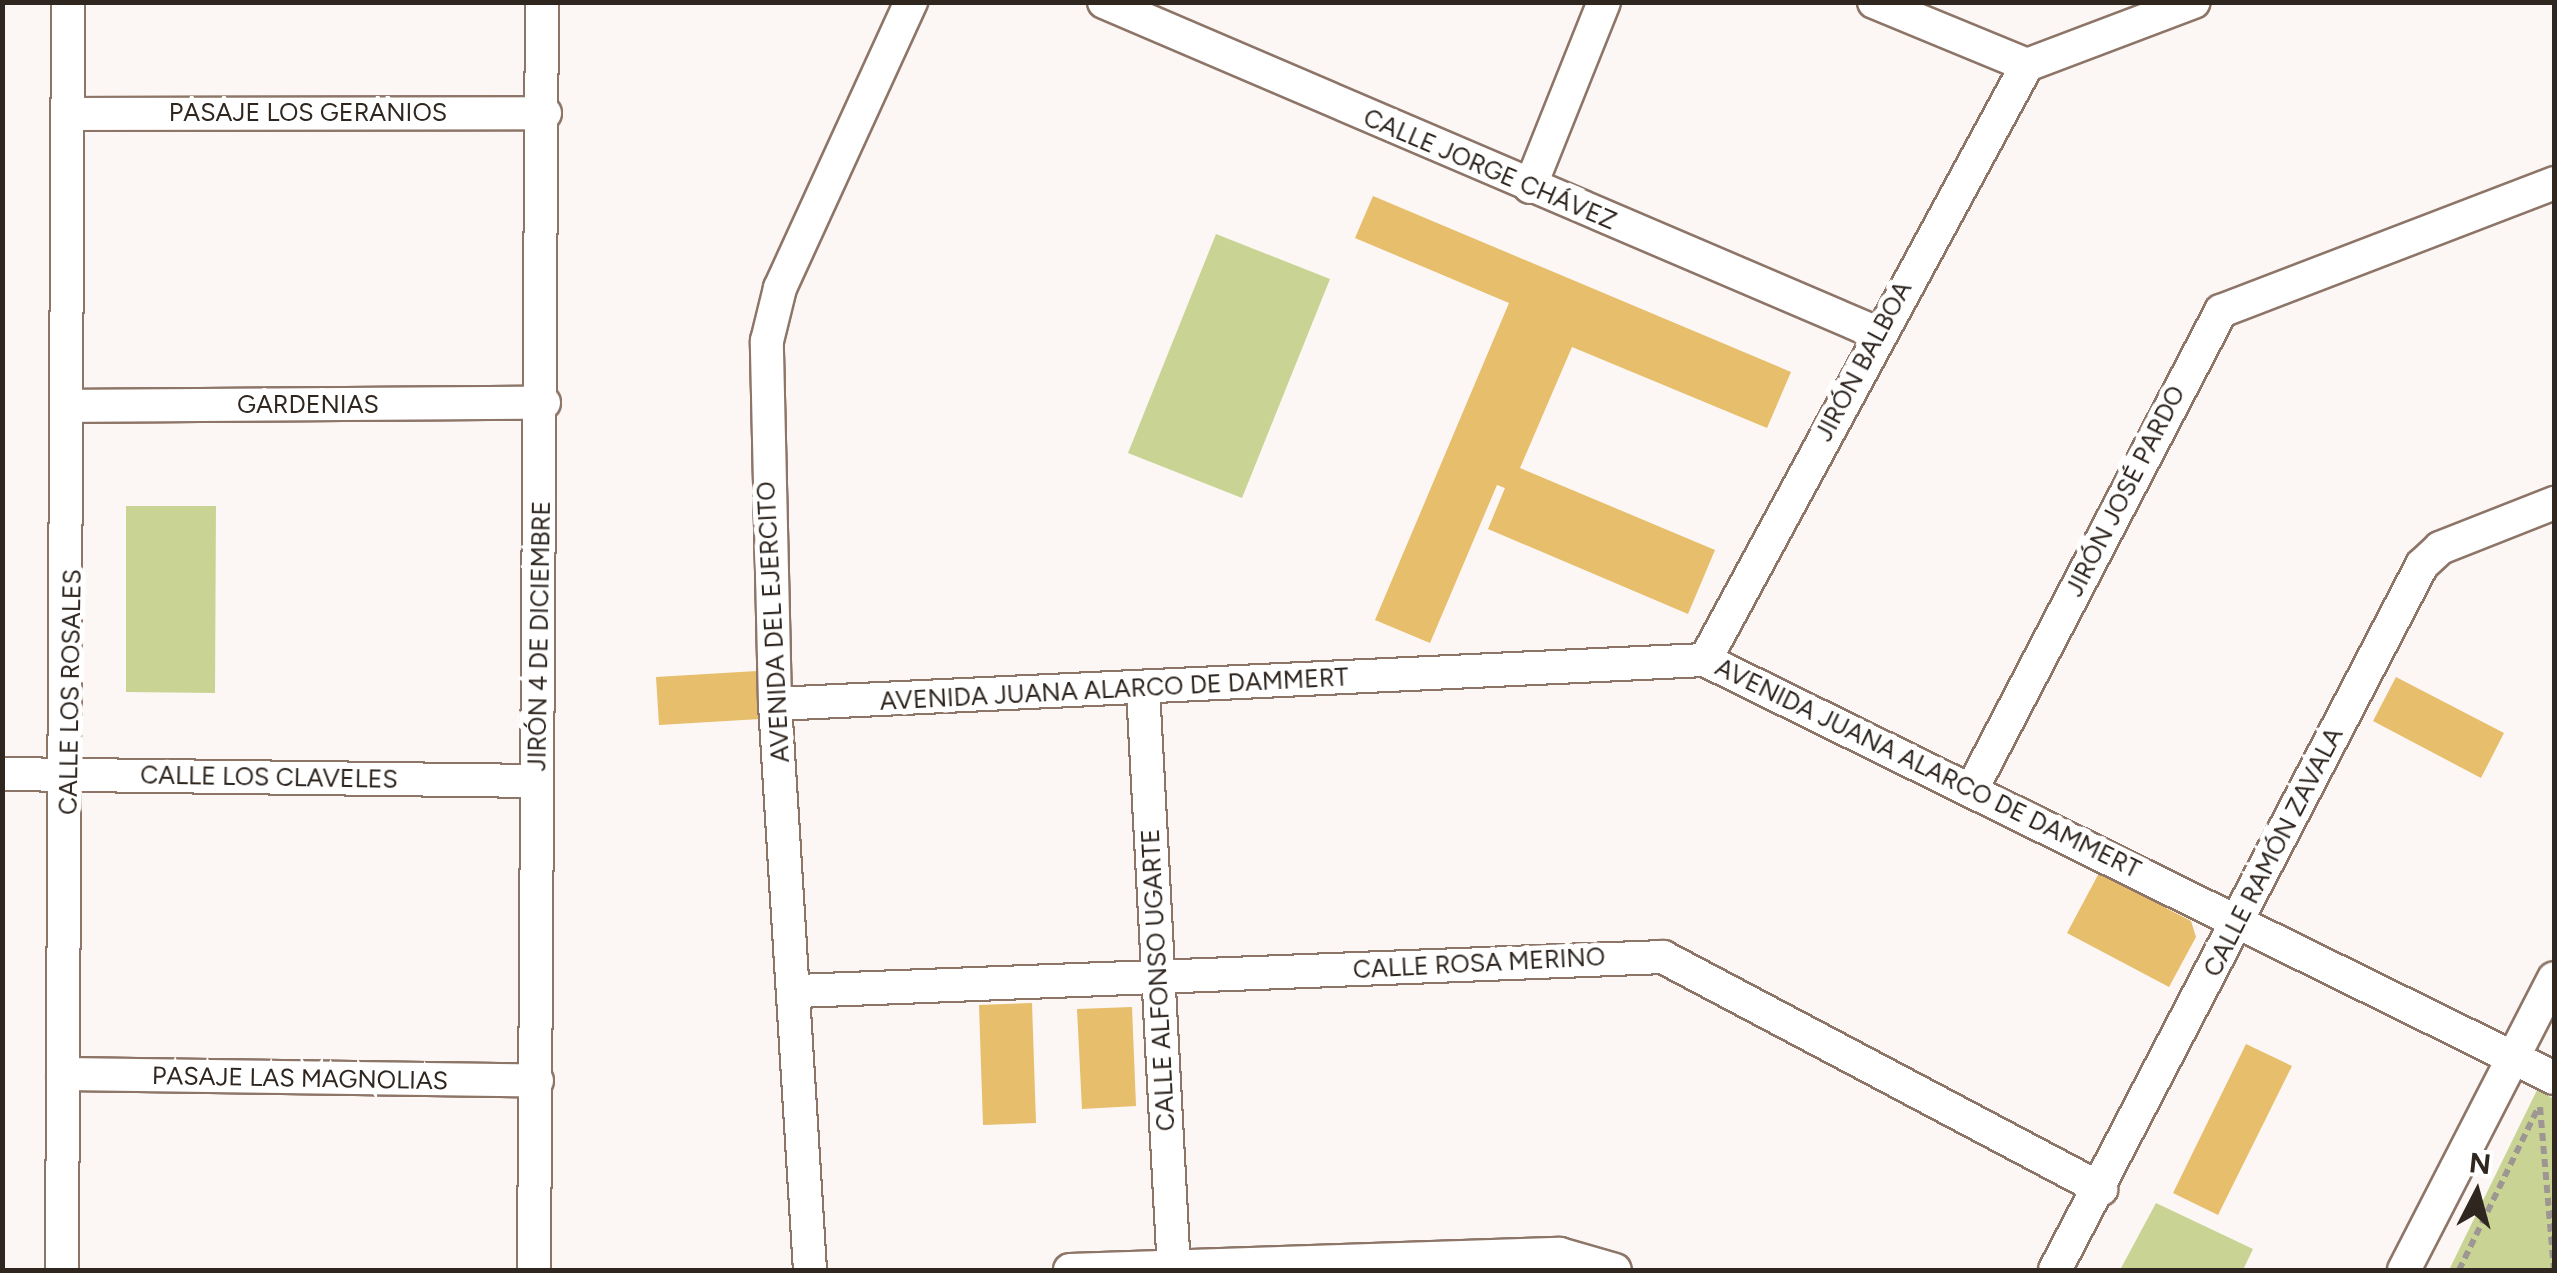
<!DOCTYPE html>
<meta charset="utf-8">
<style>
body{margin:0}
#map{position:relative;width:2557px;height:1273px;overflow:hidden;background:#fcf7f4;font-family:Figtree,sans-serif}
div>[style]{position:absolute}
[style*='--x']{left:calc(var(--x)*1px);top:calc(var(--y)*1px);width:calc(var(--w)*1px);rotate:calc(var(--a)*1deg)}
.green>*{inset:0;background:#c9d494}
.building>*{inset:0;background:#e7be6b}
.path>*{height:6px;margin-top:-3px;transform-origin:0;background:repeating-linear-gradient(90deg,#9d9692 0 8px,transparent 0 13px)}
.roads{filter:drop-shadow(2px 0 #8d7568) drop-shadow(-2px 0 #8d7568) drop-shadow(0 2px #8d7568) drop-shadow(0 -2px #8d7568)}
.minor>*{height:32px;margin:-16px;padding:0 16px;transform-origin:16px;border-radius:16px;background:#fff}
span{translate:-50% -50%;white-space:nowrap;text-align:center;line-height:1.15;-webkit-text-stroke:10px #fff;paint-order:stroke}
.street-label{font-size:25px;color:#2f2620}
.frame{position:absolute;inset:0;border:5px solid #2f2620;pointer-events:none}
.north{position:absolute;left:2427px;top:1143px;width:100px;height:100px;-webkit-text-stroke:8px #fff;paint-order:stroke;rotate:6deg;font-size:28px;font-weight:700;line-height:40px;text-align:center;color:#2f2620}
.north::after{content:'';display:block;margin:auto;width:35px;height:45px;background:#2f2620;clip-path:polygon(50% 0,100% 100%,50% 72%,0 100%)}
</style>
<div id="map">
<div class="green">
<i style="clip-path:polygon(1216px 234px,1330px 279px,1242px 498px,1128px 453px)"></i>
<i style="clip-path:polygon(126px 506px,216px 506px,215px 693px,126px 692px)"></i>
<i style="clip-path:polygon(2537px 1090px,2554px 1099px,2554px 1270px,2449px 1270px)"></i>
<i style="clip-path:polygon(2156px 1203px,2253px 1249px,2243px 1270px,2120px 1270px)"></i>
</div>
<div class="building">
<i style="clip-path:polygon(1373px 196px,1791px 372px,1767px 428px,1572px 347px,1520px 468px,1715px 550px,1688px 614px,1488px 529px,1505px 488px,1497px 485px,1430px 643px,1375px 620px,1509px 303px,1355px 238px)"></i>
<i style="clip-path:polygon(757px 671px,760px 719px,659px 725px,656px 677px)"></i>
<i style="clip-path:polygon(2396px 677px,2504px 733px,2481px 778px,2373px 721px)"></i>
<i style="clip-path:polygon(2099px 873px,2191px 921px,2196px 937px,2169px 987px,2067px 933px)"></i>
<i style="clip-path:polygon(1032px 1003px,1036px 1123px,983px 1125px,979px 1005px)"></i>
<i style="clip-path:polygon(1132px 1007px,1136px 1106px,1082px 1109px,1077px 1009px)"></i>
<i style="clip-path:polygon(2246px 1044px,2292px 1066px,2218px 1215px,2173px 1193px)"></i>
</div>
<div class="path">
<i style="--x:2540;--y:1107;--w:164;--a:85.1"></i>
<i style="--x:2459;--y:1270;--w:180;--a:-64"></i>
</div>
<div class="roads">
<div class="minor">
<i style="--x:1104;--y:2;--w:841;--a:23.18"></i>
<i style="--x:1874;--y:2;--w:165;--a:22.4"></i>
<i style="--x:2027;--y:65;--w:178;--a:-20.7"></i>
<i style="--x:71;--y:114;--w:474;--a:-0.1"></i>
<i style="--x:1530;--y:187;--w:199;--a:-68.2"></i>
<i style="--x:72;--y:406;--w:472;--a:-0.4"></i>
<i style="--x:1705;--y:660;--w:677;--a:-61.58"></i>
<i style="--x:1143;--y:689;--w:582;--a:86.95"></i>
<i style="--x:775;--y:704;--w:931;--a:-2.71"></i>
<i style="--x:1705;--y:660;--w:946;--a:26.21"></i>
<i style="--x:2;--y:774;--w:534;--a:0.75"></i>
<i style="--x:1973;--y:787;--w:537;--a:-62.48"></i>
<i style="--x:2221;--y:311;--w:357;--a:-21"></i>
<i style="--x:798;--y:991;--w:866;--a:-2.25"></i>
<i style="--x:1663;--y:957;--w:496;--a:27.9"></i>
<i style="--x:63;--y:1074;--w:474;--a:0.8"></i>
<i style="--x:62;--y:1270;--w:1268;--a:-89.73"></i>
<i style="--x:534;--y:1270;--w:1268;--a:-89.64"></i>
<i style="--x:810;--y:1270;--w:567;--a:-93.54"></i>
<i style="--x:775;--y:704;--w:363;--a:-91.3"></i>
<i style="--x:767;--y:341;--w:55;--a:-76.2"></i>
<i style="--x:780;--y:288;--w:315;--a:-65.4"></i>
<i style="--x:1070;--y:1270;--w:490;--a:-1.9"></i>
<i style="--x:1560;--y:1254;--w:57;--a:16.2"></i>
<i style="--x:2055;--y:1270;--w:795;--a:-62.5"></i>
<i style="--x:2422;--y:565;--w:25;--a:-43"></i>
<i style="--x:2440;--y:548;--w:123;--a:-21.5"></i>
<i style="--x:2404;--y:1270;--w:328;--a:-62.8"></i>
</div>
</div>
<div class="street-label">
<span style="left:308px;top:112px">PASAJE LOS GERANIOS</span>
<span style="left:1490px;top:169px;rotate:23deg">CALLE JORGE CHÁVEZ</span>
<span style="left:1863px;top:361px;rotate:-62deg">JIRÓN BALBOA</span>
<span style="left:308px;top:404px">GARDENIAS</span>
<span style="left:2125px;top:491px;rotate:-63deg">JIRÓN JOSÉ PARDO</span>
<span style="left:773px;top:622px;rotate:-93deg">AVENIDA DEL EJERCITO</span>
<span style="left:539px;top:636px;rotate:-89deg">JIRÓN 4 DE DICIEMBRE</span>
<span style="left:1114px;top:689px;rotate:-3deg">AVENIDA JUANA ALARCO DE DAMMERT</span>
<span style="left:70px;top:692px;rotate:-89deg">CALLE LOS ROSALES</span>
<span style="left:1928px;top:768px;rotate:26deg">AVENIDA JUANA ALARCO DE DAMMERT</span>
<span style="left:269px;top:777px;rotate:1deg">CALLE LOS CLAVELES</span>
<span style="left:2273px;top:852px;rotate:-63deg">CALLE RAMÓN ZAVALA</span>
<span style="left:1479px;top:963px;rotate:-3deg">CALLE ROSA MERINO</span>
<span style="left:1158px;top:980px;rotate:-93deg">CALLE ALFONSO UGARTE</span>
<span style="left:300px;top:1078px;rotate:1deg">PASAJE LAS MAGNOLIAS</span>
</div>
<div class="frame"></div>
<div class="north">N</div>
</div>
